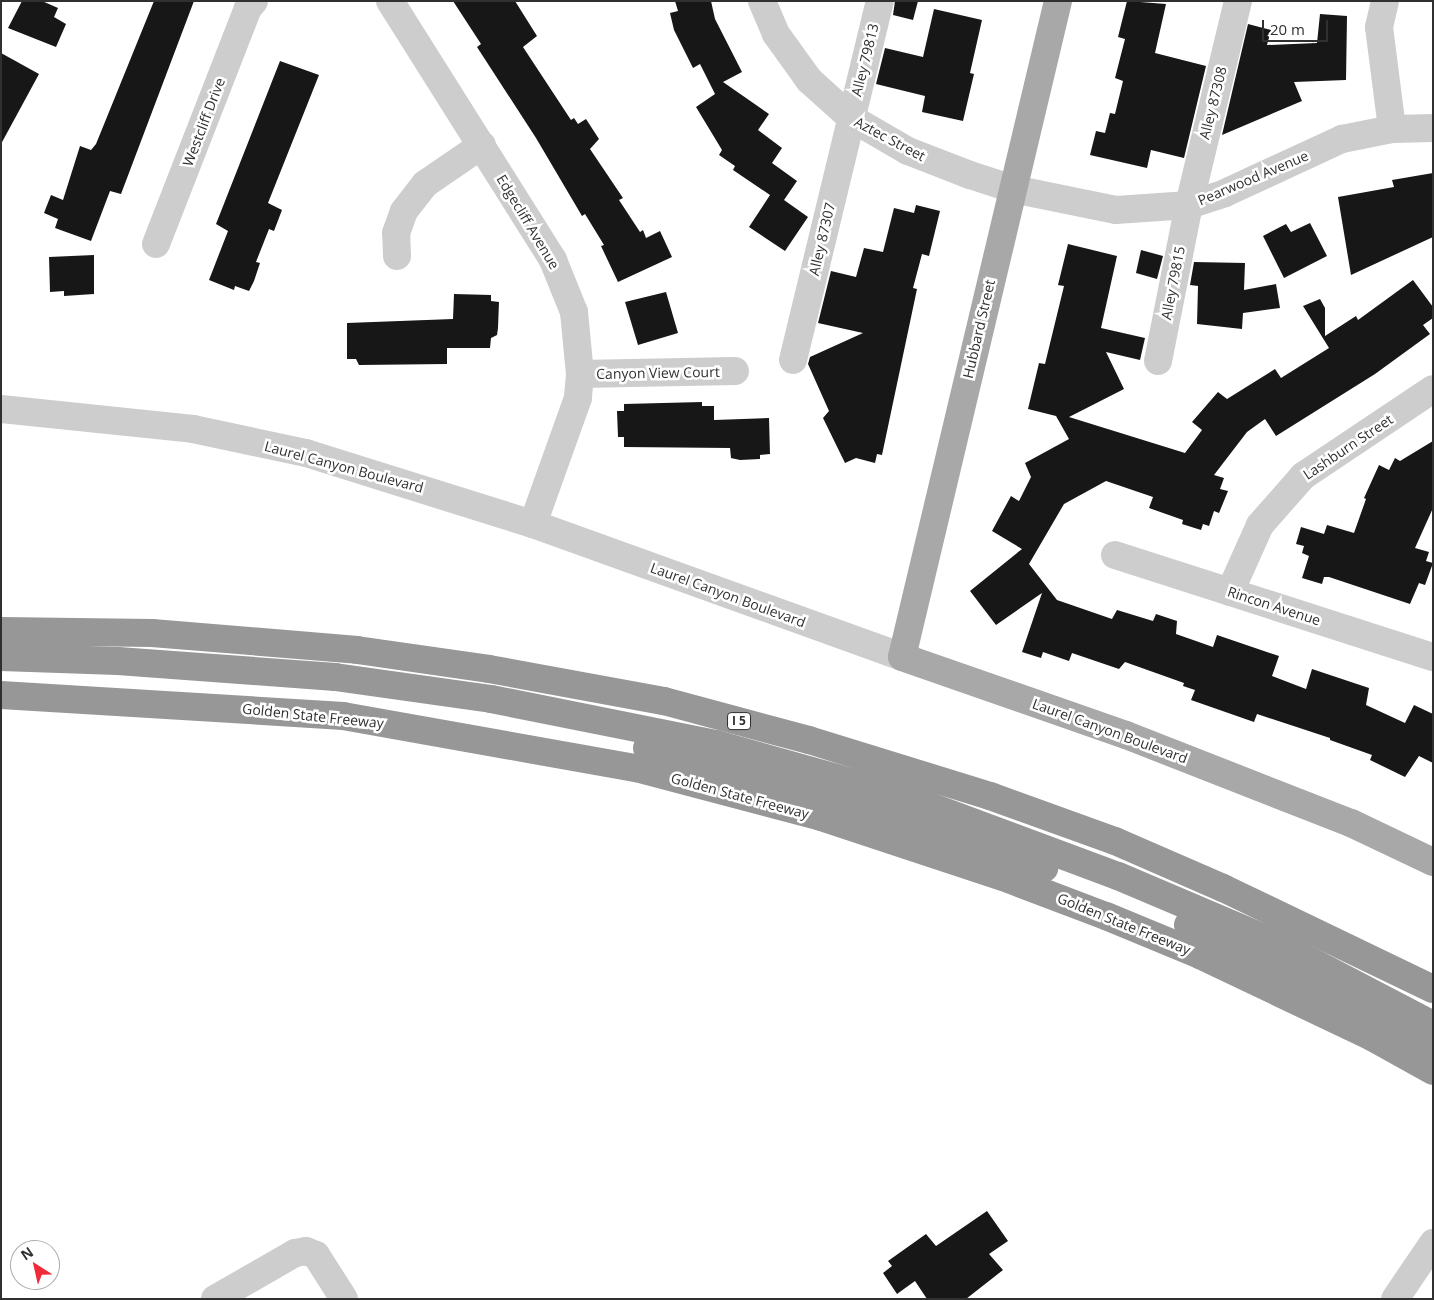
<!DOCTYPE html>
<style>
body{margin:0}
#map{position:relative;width:1434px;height:1300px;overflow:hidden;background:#fff;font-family:"Open Sans",sans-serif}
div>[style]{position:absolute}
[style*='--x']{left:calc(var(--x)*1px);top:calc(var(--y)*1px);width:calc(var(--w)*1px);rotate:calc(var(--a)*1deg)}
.building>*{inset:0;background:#171717}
.minor>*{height:28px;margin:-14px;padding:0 14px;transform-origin:14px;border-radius:14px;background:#cdcdcd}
.major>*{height:28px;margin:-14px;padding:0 14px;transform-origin:14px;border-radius:14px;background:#a8a8a8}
.highway>*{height:28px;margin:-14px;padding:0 14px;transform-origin:14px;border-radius:14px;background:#979797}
span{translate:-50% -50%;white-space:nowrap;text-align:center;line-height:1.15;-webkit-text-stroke:5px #fff;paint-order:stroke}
.shield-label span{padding:1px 4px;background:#fff;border:1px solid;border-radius:4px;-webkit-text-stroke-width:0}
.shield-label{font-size:12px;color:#303030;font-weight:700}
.street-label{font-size:14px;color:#303030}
.frame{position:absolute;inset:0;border:2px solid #303030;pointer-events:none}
.north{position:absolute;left:10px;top:1240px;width:50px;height:50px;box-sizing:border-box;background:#fff;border:1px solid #acacac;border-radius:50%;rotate:325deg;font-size:14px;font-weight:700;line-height:20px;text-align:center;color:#303030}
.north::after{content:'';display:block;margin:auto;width:18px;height:22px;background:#ef2b3a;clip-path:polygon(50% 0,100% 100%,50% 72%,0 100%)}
.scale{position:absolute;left:1262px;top:20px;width:66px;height:22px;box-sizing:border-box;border:2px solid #303030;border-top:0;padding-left:6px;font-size:15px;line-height:18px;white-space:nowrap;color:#303030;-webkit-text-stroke:4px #fff;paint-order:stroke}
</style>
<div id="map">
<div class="building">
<i style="clip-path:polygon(22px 1px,42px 1px,58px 8px,54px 17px,66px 24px,56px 47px,8px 28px)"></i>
<i style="clip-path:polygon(154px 1px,194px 1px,121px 194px,110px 191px,91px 241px,55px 228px,58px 219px,44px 213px,51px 195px,63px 200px,80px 146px,91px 150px,96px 144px)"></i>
<i style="clip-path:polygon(453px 1px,515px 1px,537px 36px,523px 47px,571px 120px,574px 118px,578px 124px,586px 119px,599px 139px,590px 149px,623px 198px,619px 200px,640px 232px,643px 230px,646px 238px,660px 231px,672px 257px,618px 282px,601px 246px,604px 245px,585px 214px,582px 216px,536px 138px,477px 47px,481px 44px)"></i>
<i style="clip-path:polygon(675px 1px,711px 1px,715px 19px,742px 72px,723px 82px,769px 114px,758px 130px,782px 148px,772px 163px,797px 181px,784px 200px,808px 217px,785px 251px,749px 227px,770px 195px,733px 170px,735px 166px,719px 155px,722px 150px,696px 107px,715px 94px,700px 64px,693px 68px,674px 30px,670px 13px,678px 11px)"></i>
<i style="clip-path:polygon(895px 1px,918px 1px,913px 20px,893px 15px)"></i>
<i style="clip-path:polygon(1127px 1px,1166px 4px,1155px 53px,1206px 66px,1184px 158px,1151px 150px,1147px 168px,1090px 155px,1096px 131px,1105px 133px,1110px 113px,1115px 114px,1123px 81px,1115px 78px,1125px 39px,1118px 37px)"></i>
<i style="clip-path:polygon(934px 9px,982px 20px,970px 73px,974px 74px,963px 121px,922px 112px,925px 96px,876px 84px,885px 48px,923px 57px)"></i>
<i style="clip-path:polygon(1320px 14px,1347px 16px,1346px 80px,1294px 82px,1302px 101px,1222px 135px,1248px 24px,1271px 30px,1267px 45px,1317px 43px)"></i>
<i style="clip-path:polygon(1px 53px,39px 74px,1px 144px)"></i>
<i style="clip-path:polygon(280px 61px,319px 75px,268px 203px,282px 210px,274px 231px,269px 229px,256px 262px,260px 263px,254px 281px,249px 291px,235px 286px,234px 290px,209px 280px,228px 231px,216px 224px)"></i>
<i style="clip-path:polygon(1433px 173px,1433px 237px,1351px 275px,1338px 197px,1394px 187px,1392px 180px)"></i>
<i style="clip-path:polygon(916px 205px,940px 211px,929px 256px,922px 254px,913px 288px,917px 289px,882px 455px,877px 454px,875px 463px,856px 458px,845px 463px,823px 418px,829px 411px,808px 364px,810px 357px,863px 333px,818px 323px,831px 271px,856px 277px,864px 248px,883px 252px,894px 208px,914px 213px)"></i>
<i style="clip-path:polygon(1310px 223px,1327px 256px,1284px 278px,1263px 236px,1286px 224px,1291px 232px)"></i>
<i style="clip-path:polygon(1068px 244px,1117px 256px,1101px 328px,1145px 338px,1140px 360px,1106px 352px,1124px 389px,1069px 417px,1185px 453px,1202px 430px,1192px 422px,1218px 392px,1227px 399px,1275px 369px,1281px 378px,1329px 348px,1303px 306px,1320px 299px,1325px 308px,1325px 336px,1356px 316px,1358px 320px,1413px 280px,1433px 307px,1433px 318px,1423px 325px,1430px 334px,1375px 374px,1276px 436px,1265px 419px,1247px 432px,1214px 475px,1224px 478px,1220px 489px,1228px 491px,1219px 513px,1214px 511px,1209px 526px,1203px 524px,1201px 530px,1182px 524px,1183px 520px,1149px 508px,1153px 497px,1106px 481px,1064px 504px,1029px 564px,1057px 600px,1112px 619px,1117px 610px,1153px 621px,1156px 614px,1177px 621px,1176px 634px,1213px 647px,1217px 635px,1279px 656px,1272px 676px,1306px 689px,1312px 669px,1369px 688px,1366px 705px,1405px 723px,1414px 705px,1433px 714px,1433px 763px,1419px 756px,1405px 777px,1370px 760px,1372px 755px,1330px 740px,1330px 738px,1257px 714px,1254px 722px,1191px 700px,1195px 690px,1183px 686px,1184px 683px,1125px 662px,1119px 669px,1072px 653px,1069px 661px,1043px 652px,1041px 658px,1022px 652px,1042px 593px,996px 625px,970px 591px,1022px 549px,992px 531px,1011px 496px,1019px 501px,1031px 477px,1025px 463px,1069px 439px,1056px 416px,1028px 409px,1039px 363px,1045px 364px,1064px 286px,1058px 285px)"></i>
<i style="clip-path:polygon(1141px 250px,1163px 256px,1157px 279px,1136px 273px)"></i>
<i style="clip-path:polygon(94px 255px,94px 294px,64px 296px,64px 291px,50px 292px,49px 257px)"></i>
<i style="clip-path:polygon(1194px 262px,1245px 263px,1244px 290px,1276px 284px,1280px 308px,1243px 313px,1242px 329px,1197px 324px,1198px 286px,1190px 285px)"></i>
<i style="clip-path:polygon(666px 292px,678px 333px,638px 345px,625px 302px)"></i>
<i style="clip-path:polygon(454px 294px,491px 295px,491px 301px,499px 302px,498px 328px,497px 335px,491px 338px,490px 348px,447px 348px,447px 364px,359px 365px,356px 359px,347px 359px,347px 323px,453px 319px)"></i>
<i style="clip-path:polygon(702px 402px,702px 406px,714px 406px,714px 420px,769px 418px,770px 454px,760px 455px,760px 459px,740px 460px,731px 458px,730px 448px,624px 447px,624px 437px,618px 437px,617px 411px,624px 411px,624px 404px)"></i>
<i style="clip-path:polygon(1433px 441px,1433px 508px,1415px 548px,1429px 552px,1426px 561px,1433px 563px,1425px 585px,1419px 583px,1410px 604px,1329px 577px,1324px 577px,1322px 584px,1302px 578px,1309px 556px,1302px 553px,1304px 546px,1296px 544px,1301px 527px,1324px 534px,1327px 525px,1354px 533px,1366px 499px,1364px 498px,1379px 465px,1389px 470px,1395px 458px,1400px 461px)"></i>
<i style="clip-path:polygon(987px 1211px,1008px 1241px,989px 1254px,1003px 1270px,966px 1299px,927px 1299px,915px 1281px,897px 1294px,883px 1273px,892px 1266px,888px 1261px,926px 1234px,936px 1246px)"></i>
</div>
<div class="minor">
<i style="--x:390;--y:1;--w:306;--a:57.8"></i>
<i style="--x:553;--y:260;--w:56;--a:68"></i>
<i style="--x:574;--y:312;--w:62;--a:84.5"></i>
<i style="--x:580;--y:374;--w:24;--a:95"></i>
<i style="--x:578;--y:398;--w:134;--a:109.7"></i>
<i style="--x:762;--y:1;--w:36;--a:67"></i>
<i style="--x:776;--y:34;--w:57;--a:54.3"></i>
<i style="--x:809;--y:80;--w:57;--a:42.1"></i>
<i style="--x:851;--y:118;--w:66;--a:30.1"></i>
<i style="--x:908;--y:151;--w:66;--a:21.2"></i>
<i style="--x:970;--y:175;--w:45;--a:18"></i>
<i style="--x:1013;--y:189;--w:105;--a:11.5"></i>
<i style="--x:1116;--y:210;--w:73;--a:-3.9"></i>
<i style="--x:1189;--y:205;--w:38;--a:-18"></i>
<i style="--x:1225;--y:193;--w:129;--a:-24.8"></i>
<i style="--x:1342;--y:139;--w:51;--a:-11.3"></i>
<i style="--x:1392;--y:129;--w:41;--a:-1.4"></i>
<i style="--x:1385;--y:1;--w:27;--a:103"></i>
<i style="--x:1379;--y:27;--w:103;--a:82.7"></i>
<i style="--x:156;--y:244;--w:253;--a:-68.7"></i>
<i style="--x:248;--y:8;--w:9;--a:-49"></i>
<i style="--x:397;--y:256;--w:23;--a:-92"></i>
<i style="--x:396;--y:233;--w:23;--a:-70"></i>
<i style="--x:404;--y:211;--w:34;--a:-52"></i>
<i style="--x:425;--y:184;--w:69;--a:-34.4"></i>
<i style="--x:793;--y:360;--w:369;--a:-76.4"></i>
<i style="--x:1158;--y:361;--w:159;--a:-78.8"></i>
<i style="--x:1189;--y:205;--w:210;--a:-76.5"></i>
<i style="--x:580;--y:374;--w:155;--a:-1.1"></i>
<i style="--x:1;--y:409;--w:193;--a:5.9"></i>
<i style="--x:193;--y:429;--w:116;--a:12"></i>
<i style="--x:306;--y:453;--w:238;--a:17.4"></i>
<i style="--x:533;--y:524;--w:392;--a:19.8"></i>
<i style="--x:1115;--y:555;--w:334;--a:17.8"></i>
<i style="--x:1230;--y:592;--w:73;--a:-65.9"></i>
<i style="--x:1260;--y:525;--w:65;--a:-48.7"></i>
<i style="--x:1303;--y:476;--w:156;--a:-33.8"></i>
<i style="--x:215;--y:1299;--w:92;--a:-29.9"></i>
<i style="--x:295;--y:1253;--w:11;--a:-10"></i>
<i style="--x:306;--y:1251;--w:11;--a:22"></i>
<i style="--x:316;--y:1255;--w:52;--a:57.5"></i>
<i style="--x:1395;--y:1299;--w:68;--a:-55.8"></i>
</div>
<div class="major">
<i style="--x:1058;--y:1;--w:674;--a:103.38"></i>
<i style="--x:902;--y:657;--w:237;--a:19.2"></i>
<i style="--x:1126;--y:735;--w:242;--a:21.4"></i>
<i style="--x:1351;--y:823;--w:91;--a:25.4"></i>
</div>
<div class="highway">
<i style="--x:1;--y:631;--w:151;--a:0.8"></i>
<i style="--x:152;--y:633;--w:206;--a:4.7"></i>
<i style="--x:357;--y:650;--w:133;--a:8.2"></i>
<i style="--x:489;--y:669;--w:178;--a:10.4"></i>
<i style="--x:664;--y:701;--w:150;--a:15.1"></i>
<i style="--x:809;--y:740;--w:189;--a:17.2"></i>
<i style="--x:990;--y:796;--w:133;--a:19.8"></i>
<i style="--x:1115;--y:841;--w:118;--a:23.5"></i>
<i style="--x:1223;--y:888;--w:233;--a:25.7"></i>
<i style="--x:1;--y:657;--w:117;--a:2"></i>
<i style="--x:118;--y:661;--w:218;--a:4.2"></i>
<i style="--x:335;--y:677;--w:158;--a:8"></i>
<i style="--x:491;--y:699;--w:229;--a:11.3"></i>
<i style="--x:716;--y:744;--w:199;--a:15.7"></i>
<i style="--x:908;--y:798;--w:224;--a:20.4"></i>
<i style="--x:1118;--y:876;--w:172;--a:23"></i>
<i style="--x:1276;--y:943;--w:177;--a:27.6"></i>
<i style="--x:1;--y:695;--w:343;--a:3.5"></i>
<i style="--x:343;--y:716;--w:298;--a:10.1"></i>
<i style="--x:636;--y:768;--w:191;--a:14.8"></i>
<i style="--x:821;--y:817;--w:200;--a:18.3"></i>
<i style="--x:1011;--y:880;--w:102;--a:20.8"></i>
<i style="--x:1106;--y:916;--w:102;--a:22.5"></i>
<i style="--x:1200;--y:955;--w:191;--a:25.5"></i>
<i style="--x:1372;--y:1037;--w:70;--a:29.1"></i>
<i style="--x:647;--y:748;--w:223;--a:14.8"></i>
<i style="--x:863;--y:805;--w:192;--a:19.2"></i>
<i style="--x:1188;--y:925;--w:137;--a:25.1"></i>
<i style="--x:1312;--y:983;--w:138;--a:28.6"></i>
</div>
<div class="shield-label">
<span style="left:739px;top:721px">I 5</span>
</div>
<div class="street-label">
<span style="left:865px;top:60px;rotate:-76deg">Alley 79813</span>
<span style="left:1213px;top:103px;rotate:-76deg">Alley 87308</span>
<span style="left:204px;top:122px;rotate:-69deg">Westcliff Drive</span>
<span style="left:890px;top:139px;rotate:28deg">Aztec Street</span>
<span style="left:1253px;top:178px;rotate:-23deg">Pearwood Avenue</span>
<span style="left:528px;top:222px;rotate:59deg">Edgecliff Avenue</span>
<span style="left:822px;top:239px;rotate:-77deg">Alley 87307</span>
<span style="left:1173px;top:283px;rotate:-79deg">Alley 79815</span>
<span style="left:979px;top:329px;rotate:-77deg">Hubbard Street</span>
<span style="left:658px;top:373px;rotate:-1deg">Canyon View Court</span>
<span style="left:1348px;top:447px;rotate:-34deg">Lashburn Street</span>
<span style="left:344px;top:467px;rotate:15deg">Laurel Canyon Boulevard</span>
<span style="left:728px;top:595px;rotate:20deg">Laurel Canyon Boulevard</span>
<span style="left:1274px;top:606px;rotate:18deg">Rincon Avenue</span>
<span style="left:313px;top:716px;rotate:6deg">Golden State Freeway</span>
<span style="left:1110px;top:731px;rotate:20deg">Laurel Canyon Boulevard</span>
<span style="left:740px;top:796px;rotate:15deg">Golden State Freeway</span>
<span style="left:1124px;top:924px;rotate:22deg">Golden State Freeway</span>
</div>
<div class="frame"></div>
<div class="north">N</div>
<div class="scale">20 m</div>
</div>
